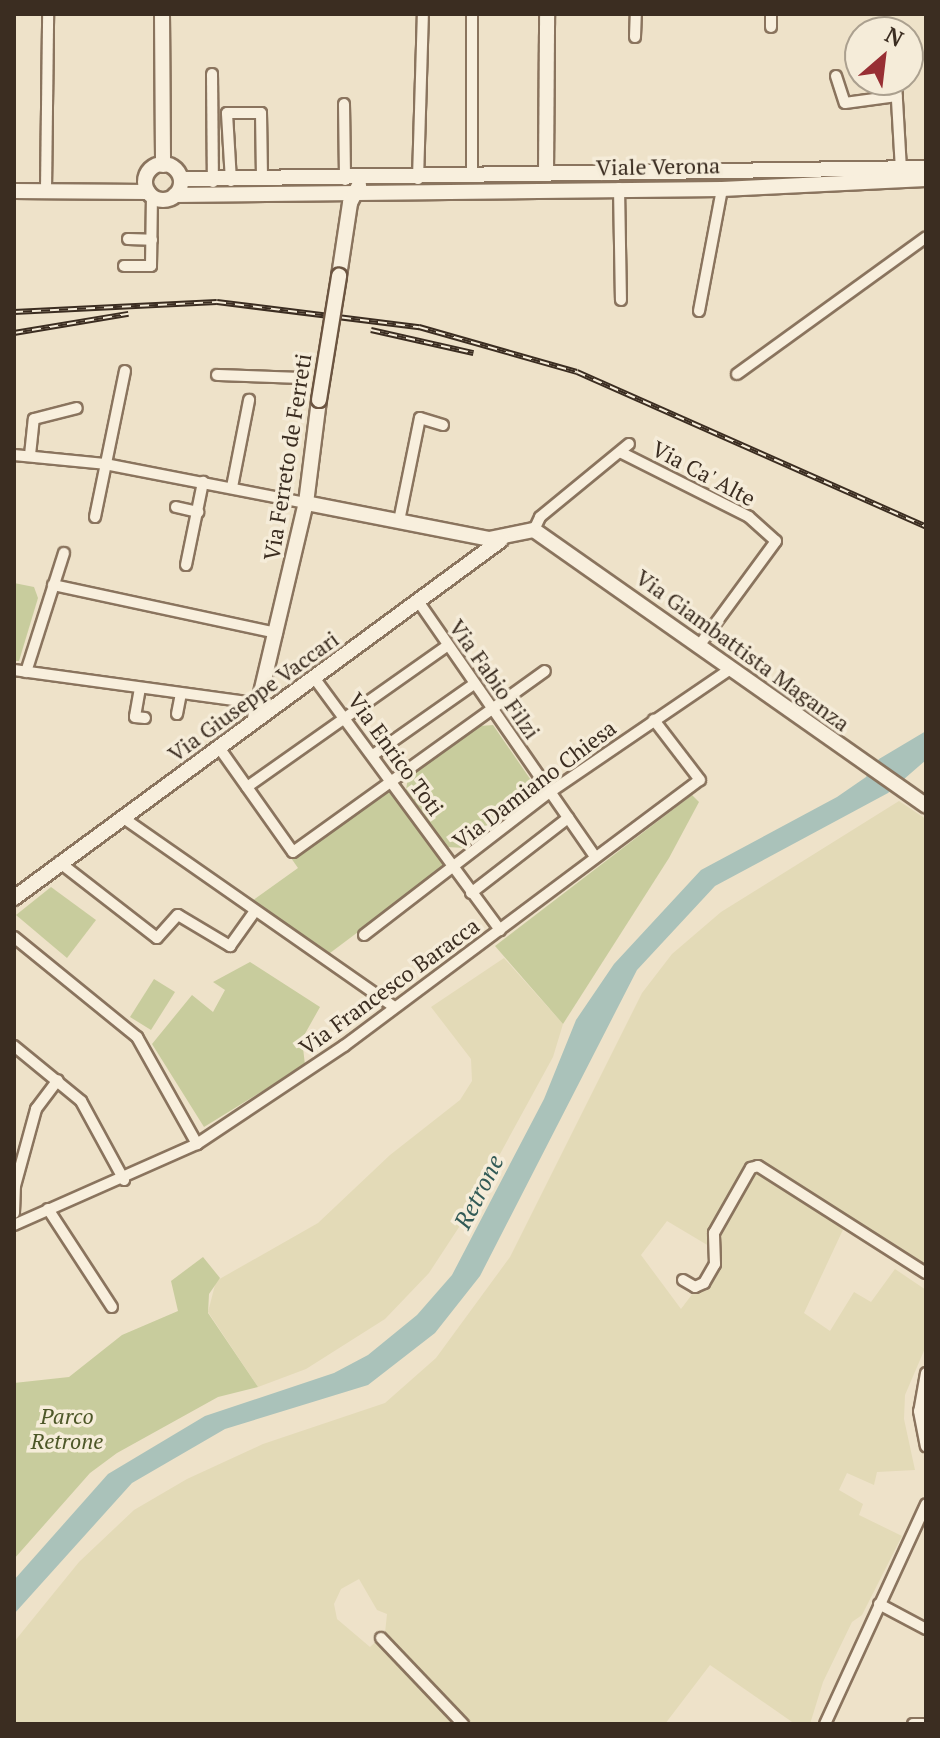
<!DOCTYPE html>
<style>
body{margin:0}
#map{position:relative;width:940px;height:1738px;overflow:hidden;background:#eee2c9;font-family:"PT Serif",serif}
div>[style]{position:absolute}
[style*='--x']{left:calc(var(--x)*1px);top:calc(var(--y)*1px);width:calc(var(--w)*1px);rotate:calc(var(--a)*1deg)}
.farmland>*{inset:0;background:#e3dab7}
.green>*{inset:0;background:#c8cc9d}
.water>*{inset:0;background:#aac2ba}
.roads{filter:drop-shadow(2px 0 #8a745e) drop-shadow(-2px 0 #8a745e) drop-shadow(0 2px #8a745e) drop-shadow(0 -2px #8a745e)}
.street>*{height:10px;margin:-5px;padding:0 5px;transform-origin:5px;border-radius:5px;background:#f8efdd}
.secondary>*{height:14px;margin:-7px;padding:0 7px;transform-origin:7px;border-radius:7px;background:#f8efdd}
.secondary>.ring{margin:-7px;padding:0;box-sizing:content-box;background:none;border:14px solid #f8efdd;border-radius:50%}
.rail>*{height:6px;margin-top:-3px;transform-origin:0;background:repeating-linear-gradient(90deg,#f5ecd9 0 9px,#3b2d21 0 18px);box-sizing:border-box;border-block:2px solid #3b2d21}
.bridges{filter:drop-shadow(2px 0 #6c5541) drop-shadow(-2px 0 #6c5541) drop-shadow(0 2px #6c5541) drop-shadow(0 -2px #6c5541)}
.secondary-bridge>*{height:14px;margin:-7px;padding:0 7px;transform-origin:7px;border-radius:7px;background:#f8efdd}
span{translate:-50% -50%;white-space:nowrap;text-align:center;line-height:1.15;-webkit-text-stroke:7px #f5ecd9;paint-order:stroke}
.street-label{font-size:22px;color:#3b2d21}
.park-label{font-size:22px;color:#4d5728;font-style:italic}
.water-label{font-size:24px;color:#315a56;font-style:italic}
.frame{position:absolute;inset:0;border:16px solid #3b2d21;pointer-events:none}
.north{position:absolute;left:844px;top:16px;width:80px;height:80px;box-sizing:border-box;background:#f5ecd9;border:2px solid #aba08f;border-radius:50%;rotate:28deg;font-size:22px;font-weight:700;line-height:32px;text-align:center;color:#3b2d21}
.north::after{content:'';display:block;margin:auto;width:28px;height:36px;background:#982f34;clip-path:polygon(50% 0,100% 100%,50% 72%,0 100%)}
</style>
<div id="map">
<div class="farmland">
<i style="clip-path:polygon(evenodd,899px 801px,926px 819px,926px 1273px,848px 1219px,804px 1313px,830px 1331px,854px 1292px,871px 1302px,895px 1269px,926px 1290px,926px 1346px,905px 1395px,904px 1419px,915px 1470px,877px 1472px,874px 1485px,847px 1473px,839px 1490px,863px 1504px,859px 1515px,902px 1536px,862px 1615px,852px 1622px,823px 1682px,810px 1724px,795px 1724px,710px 1665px,665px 1724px,14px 1724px,14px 1642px,79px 1562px,134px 1510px,187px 1479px,263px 1444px,385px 1403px,436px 1358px,510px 1257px,642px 993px,672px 954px,721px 912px,899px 801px,667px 1221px,714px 1249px,715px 1264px,681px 1309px,641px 1255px,667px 1221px,899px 801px,359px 1579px,377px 1610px,387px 1614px,385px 1633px,370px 1647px,337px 1619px,334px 1604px,341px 1589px,359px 1579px)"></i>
<i style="clip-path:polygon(504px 958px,563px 1024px,553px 1057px,465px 1218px,429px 1273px,385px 1319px,306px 1369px,258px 1387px,208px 1312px,216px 1281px,318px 1223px,390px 1155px,460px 1100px,472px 1081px,471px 1059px,431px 1007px)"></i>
</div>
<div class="green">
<i style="clip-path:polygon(14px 583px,34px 587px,38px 598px,19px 661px,14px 661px)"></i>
<i style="clip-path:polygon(493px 725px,535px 786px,533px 797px,465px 848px,447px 847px,406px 790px,408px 778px,480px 726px)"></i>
<i style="clip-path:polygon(390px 786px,446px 866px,330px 953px,252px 901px,298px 868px,291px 858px)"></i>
<i style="clip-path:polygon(692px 795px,699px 802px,669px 858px,563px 1024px,495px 946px)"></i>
<i style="clip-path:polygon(51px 887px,96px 920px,67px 958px,16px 915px)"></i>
<i style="clip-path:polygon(250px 962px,320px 1007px,302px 1039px,305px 1065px,204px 1127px,152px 1044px,192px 995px,213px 1012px,225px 990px,213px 982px)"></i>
<i style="clip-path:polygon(154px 979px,175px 992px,151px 1030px,130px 1017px)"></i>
<i style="clip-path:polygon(203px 1257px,220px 1278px,209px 1294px,208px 1313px,258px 1387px,218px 1397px,117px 1453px,90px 1473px,14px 1559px,14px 1383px,69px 1377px,122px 1335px,178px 1311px,171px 1281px)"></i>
</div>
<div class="water">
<i style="clip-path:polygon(926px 731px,926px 760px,888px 793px,715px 886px,637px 970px,480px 1276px,435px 1333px,368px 1385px,225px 1429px,132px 1483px,14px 1614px,14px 1580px,108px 1474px,205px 1416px,334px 1373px,368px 1355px,417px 1315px,452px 1275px,544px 1099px,576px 1020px,614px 964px,701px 870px,837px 797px,866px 777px,879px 759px)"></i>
</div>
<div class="roads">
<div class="street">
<i style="--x:472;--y:14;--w:163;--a:90"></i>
<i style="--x:771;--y:14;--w:13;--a:90"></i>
<i style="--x:635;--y:37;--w:23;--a:-88"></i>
<i style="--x:212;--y:74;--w:108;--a:89.5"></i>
<i style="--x:836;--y:76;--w:28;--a:72"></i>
<i style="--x:845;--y:103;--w:52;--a:-7.7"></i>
<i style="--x:896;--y:83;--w:86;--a:86.7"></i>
<i style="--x:344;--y:104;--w:76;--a:89.2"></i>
<i style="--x:418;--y:179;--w:165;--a:-88.3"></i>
<i style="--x:231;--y:181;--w:68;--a:-93.4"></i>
<i style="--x:227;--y:113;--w:34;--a:0"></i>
<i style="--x:261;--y:113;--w:67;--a:89.1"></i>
<i style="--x:619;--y:188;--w:112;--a:89"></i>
<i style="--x:46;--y:190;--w:176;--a:-89.3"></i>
<i style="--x:128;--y:239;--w:24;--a:2"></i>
<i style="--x:124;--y:266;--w:27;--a:0"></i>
<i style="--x:151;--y:266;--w:70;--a:-89.2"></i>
<i style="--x:699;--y:311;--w:124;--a:-79.3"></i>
<i style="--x:737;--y:374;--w:233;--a:-35.9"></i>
<i style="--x:217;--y:375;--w:86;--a:2"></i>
<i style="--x:622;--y:453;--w:142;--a:26.7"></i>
<i style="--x:749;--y:517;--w:36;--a:42"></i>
<i style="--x:776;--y:541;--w:130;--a:126.3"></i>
<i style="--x:14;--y:455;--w:91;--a:5.6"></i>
<i style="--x:105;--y:464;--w:205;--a:11"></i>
<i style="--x:30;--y:455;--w:36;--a:-84"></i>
<i style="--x:34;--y:419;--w:44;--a:-14.3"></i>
<i style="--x:232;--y:487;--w:89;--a:-78.9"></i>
<i style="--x:176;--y:507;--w:23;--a:13"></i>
<i style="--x:95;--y:517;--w:149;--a:-78.4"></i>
<i style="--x:399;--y:521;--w:105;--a:-78.5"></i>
<i style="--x:420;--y:418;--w:24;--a:17"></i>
<i style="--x:534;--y:530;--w:14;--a:-65"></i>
<i style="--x:540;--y:517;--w:115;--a:-39.4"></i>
<i style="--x:186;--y:565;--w:85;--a:-78.4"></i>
<i style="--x:53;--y:585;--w:229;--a:12.1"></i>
<i style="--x:418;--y:601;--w:311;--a:55.3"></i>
<i style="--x:14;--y:670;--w:235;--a:7.8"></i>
<i style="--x:247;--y:702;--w:16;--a:-7"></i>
<i style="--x:26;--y:672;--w:125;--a:-72.3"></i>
<i style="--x:315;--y:679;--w:312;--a:53.6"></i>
<i style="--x:140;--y:688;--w:29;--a:100"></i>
<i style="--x:135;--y:717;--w:10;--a:6"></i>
<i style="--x:177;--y:714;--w:21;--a:-79"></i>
<i style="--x:220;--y:749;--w:126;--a:54.7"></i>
<i style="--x:293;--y:852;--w:310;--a:-35.7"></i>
<i style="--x:373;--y:755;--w:123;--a:-35.1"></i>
<i style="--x:247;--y:787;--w:245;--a:-35.2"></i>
<i style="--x:122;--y:817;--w:330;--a:34.9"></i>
<i style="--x:59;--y:862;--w:124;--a:37.8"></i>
<i style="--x:157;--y:938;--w:31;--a:-48"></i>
<i style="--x:178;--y:915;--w:61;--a:30.8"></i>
<i style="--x:230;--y:946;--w:43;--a:-54.5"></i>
<i style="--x:471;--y:893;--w:123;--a:-37.7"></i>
<i style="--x:364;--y:935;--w:235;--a:-37.6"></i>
<i style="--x:550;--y:792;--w:218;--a:-34.3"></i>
<i style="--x:14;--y:937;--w:159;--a:39.1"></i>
<i style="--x:137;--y:1037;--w:123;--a:60.7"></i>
<i style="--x:14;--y:1046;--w:87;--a:39.4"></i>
<i style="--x:81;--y:1101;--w:90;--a:61.4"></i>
<i style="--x:48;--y:1209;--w:117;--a:56.9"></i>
<i style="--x:14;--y:1213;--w:27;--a:-88"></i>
<i style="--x:15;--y:1186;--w:80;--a:-74.7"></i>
<i style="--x:36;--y:1109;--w:36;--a:-53"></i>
<i style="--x:14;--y:1225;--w:200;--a:-23.9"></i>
<i style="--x:197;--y:1144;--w:177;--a:-33.7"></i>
<i style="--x:344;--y:1046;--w:444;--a:-36.8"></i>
<i style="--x:700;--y:780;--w:76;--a:-127.5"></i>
<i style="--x:683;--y:1280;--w:14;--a:30"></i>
<i style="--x:695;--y:1287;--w:10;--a:-24"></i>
<i style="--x:704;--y:1283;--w:22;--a:-60"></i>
<i style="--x:715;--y:1264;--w:31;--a:-92"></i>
<i style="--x:714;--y:1233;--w:75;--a:-60.4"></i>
<i style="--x:751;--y:1168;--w:7;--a:-16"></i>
<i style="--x:758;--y:1166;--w:199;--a:32.5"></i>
<i style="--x:926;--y:1373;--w:39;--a:100"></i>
<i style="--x:919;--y:1411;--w:36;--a:79"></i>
<i style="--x:879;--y:1604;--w:53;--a:28"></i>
<i style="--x:381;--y:1638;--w:119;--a:46.4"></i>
<i style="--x:825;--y:1724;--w:242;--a:-65.3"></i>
<i style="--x:913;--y:1724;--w:10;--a:0"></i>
</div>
<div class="secondary">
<i style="--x:162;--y:14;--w:151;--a:89.6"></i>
<i class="ring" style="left:145px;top:164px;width:22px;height:22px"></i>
<i style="--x:546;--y:174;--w:160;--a:-89.6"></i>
<i style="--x:181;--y:179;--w:745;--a:-0.85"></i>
<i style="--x:14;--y:191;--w:134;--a:0.4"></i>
<i style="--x:175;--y:195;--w:547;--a:-0.63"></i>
<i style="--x:722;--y:189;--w:204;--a:-2.8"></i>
<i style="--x:339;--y:276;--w:74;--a:-81.4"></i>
<i style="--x:350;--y:203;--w:20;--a:-63"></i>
<i style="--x:306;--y:503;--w:187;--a:11.1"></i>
<i style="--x:489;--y:539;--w:46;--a:-11.3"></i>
<i style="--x:534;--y:530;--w:479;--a:35.1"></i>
<i style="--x:255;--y:718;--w:221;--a:-76.7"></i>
<i style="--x:306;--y:503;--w:104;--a:-82.8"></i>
<i style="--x:14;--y:898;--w:604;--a:-36.32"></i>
</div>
</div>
<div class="rail">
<i style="--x:14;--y:312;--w:203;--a:-2.8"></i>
<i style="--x:217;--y:302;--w:204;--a:7.1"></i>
<i style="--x:419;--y:327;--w:164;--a:15.9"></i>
<i style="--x:577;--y:372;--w:382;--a:23.9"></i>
<i style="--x:371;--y:330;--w:105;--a:12.7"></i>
<i style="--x:14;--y:333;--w:116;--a:-9.5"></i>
</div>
<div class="bridges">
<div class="secondary-bridge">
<i style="--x:319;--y:400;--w:126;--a:-80.8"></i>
</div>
</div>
<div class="street-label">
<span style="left:658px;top:166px;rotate:-1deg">Viale Verona</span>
<span style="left:287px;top:457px;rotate:-81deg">Via Ferreto de Ferreti</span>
<span style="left:704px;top:473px;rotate:28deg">Via Ca' Alte</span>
<span style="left:743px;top:650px;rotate:36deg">Via Giambattista Maganza</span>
<span style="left:495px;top:679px;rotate:55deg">Via Fabio Filzi</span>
<span style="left:253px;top:696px;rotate:-36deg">Via Giuseppe Vaccari</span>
<span style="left:396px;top:754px;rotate:54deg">Via Enrico Toti</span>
<span style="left:534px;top:784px;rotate:-37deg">Via Damiano Chiesa</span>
<span style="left:389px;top:986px;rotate:-36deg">Via Francesco Baracca</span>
</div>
<div class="park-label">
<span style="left:67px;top:1428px">Parco<br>Retrone</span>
</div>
<div class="water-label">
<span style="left:479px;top:1192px;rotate:-63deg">Retrone</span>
</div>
<div class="frame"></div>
<div class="north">N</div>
</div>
